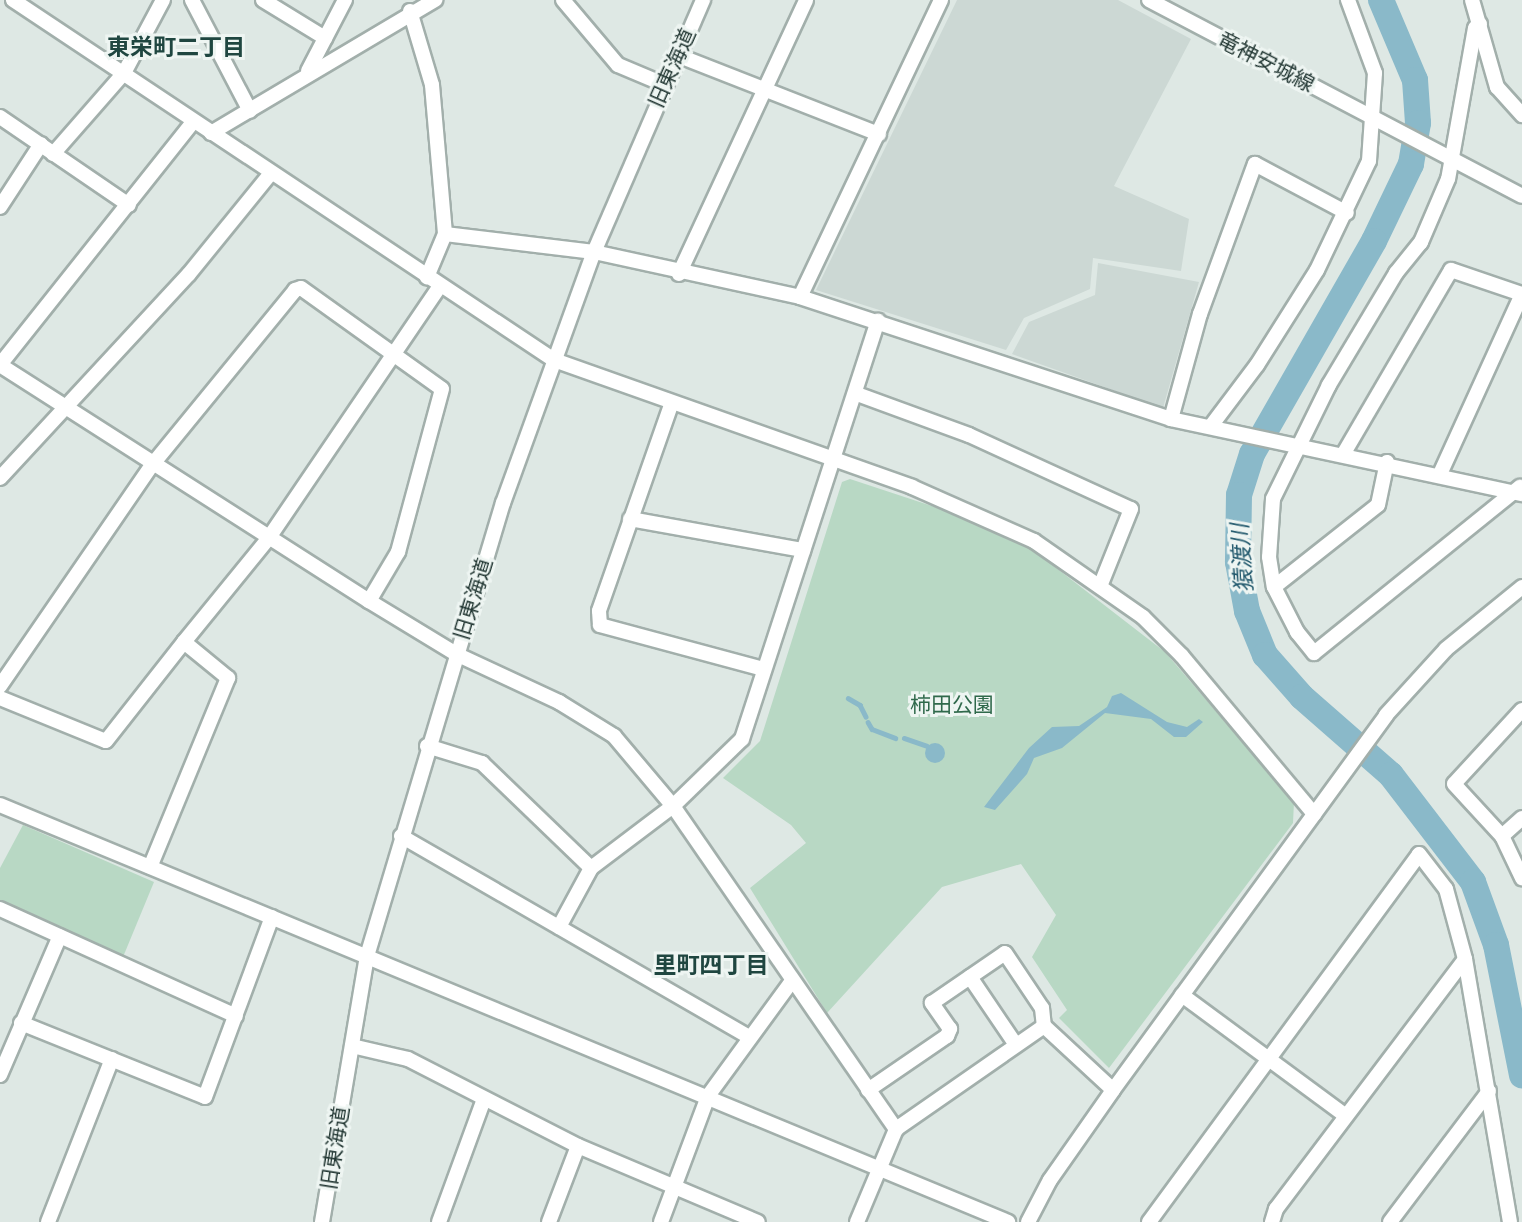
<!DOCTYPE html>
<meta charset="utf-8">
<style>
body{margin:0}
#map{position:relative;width:1522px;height:1222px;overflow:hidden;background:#dee8e4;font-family:Inter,"Noto Sans JP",sans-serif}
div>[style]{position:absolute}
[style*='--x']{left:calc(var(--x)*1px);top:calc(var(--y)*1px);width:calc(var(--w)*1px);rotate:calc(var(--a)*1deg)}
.built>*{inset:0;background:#ccd8d4}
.green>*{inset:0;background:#b8d8c4}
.water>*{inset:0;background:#8ab9c9}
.round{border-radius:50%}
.stream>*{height:4.5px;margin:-2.25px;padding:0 2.25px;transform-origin:2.25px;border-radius:2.25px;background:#8ab9c9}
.river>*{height:26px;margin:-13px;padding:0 13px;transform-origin:13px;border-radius:13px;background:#8ab9c9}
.roads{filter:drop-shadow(2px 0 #a2afab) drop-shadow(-2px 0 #a2afab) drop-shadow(0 2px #a2afab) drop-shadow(0 -2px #a2afab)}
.minor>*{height:14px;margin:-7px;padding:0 7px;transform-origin:7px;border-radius:7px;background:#fff}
span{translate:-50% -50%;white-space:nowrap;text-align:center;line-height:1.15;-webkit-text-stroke:6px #eef5f2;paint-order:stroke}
.street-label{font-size:21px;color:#213632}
.park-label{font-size:21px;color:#2f694b}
.neighbourhood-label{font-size:23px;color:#1f4640;font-weight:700}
.water-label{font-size:23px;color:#21586c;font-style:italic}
</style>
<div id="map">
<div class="built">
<i style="clip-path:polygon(957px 0,1118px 0,1191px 39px,1114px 186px,1189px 219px,1181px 271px,1093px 258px,1090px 289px,1024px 318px,1006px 350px,816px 290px)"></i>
<i style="clip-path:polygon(1098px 263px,1199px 282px,1163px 408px,1012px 354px,1029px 322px,1095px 295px)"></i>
</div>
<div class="green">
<i style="clip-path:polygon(850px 479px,950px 512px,1033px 550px,1165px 652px,1294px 802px,1293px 823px,1109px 1068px,1059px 1018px,1067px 1010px,1032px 957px,1056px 915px,1021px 864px,942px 887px,827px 1013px,750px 888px,806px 843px,791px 825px,723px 778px,760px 741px,842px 482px)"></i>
<i style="clip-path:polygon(23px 825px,154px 882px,123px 957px,0 904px,0 868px)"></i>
</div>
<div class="water">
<i style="clip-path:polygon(1121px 693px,1167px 722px,1187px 727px,1199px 719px,1203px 722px,1186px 737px,1174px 737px,1151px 719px,1105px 713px,1062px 748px,1034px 758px,1027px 774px,995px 810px,984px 807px,1029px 748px,1052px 727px,1079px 726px,1107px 707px,1112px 696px)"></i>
<i class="round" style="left:925px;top:743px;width:20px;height:20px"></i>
</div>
<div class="stream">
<i style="--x:848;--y:698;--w:14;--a:30"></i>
<i style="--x:860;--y:705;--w:13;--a:63"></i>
<i style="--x:868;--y:722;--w:8;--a:60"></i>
<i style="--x:872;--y:729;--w:25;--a:21"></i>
<i style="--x:904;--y:738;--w:24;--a:19"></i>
</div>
<div class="river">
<i style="--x:1381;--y:0;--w:87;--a:67"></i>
<i style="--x:1415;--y:80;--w:43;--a:86"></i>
<i style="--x:1418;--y:123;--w:42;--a:99.7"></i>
<i style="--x:1411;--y:164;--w:85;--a:115.7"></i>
<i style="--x:1374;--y:241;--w:245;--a:119.8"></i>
<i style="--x:1252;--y:454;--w:43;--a:107.6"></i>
<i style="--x:1239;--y:495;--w:67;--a:90.9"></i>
<i style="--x:1238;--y:562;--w:50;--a:79.6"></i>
<i style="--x:1247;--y:611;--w:48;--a:67.8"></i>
<i style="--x:1265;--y:655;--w:56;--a:48.6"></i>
<i style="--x:1302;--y:697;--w:118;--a:41.2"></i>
<i style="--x:1391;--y:775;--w:135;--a:52.5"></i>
<i style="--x:1473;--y:882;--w:67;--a:69.9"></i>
<i style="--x:1496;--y:945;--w:133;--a:78.7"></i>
</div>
<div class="roads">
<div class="minor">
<i style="--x:13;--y:0;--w:650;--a:33.64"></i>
<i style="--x:554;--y:360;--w:380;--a:19.5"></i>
<i style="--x:912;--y:487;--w:133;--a:23.9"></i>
<i style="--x:1034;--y:541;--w:133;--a:34.9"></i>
<i style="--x:1143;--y:617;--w:55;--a:45"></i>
<i style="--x:1182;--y:656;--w:206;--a:50.1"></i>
<i style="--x:192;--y:0;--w:125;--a:62.4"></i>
<i style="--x:263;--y:0;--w:73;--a:31.5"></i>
<i style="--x:563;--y:0;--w:85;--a:49.8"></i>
<i style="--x:618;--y:65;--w:49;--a:22.9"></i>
<i style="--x:1149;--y:0;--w:421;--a:27.7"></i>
<i style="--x:1472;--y:0;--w:91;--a:74"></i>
<i style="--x:1497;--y:87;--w:38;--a:48"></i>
<i style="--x:410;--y:11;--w:77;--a:73.4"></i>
<i style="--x:432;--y:85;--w:150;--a:85"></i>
<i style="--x:445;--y:234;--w:47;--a:112.7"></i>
<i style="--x:1480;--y:24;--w:6;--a:141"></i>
<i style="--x:1475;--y:28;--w:153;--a:100.1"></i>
<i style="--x:1448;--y:179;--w:69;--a:113.2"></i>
<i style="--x:1421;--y:242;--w:40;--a:129"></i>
<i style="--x:1396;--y:273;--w:131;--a:120.9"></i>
<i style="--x:1329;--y:385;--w:127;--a:116.2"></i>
<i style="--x:1273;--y:499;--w:58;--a:93.9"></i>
<i style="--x:1269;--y:557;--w:30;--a:81"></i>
<i style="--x:1274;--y:587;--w:51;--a:62.9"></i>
<i style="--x:1297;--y:632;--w:27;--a:51"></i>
<i style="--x:1314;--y:653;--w:265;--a:-38.9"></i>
<i style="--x:677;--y:55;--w:217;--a:21.4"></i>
<i style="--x:308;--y:71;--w:80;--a:-62.5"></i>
<i style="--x:0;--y:117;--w:156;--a:34.3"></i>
<i style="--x:193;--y:122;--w:310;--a:128.5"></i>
<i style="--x:0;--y:365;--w:438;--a:32.6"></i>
<i style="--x:369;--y:601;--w:102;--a:31.3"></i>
<i style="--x:456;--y:654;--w:114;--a:25"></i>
<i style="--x:559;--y:702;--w:65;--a:31.7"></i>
<i style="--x:614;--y:736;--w:92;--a:49.9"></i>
<i style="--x:673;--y:806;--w:393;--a:55.4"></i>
<i style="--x:211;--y:133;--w:261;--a:-30.7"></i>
<i style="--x:53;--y:154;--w:108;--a:-48.8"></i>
<i style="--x:124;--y:73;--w:83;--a:-61.9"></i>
<i style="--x:0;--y:207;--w:75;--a:-56.9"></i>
<i style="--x:445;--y:234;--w:150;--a:6.9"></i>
<i style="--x:594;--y:252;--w:211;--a:12.3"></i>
<i style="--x:800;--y:297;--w:391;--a:18.2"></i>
<i style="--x:1171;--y:419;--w:359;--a:12.1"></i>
<i style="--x:679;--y:274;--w:302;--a:-65.1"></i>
<i style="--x:800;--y:297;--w:329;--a:-64.6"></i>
<i style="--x:857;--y:394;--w:119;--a:20.1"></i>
<i style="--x:969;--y:435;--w:178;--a:24.6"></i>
<i style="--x:1131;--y:509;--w:81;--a:111.8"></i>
<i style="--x:671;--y:405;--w:218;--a:109.3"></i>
<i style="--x:599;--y:611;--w:14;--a:86"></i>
<i style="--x:600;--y:625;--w:169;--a:15.1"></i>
<i style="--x:1171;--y:419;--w:109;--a:-74.6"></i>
<i style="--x:1200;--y:314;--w:160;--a:-69.9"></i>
<i style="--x:1255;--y:164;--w:104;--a:28"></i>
<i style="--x:1211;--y:426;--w:76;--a:-53"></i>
<i style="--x:1257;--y:365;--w:112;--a:-57.7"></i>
<i style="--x:1317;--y:270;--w:121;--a:-64.5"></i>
<i style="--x:1369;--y:161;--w:88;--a:-86.1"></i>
<i style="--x:1375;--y:73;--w:78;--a:-110.3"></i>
<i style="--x:1344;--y:453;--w:212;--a:-59.7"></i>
<i style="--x:1451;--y:270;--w:75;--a:18.7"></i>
<i style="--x:1440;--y:474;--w:198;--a:-65.5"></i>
<i style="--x:0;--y:478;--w:278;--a:-47.2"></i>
<i style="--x:189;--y:274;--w:130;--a:-50.9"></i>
<i style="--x:630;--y:519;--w:176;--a:10.2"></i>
<i style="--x:1274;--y:587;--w:132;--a:-38.3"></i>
<i style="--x:1378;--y:505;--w:44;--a:-78.2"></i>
<i style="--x:184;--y:642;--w:133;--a:-50.8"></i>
<i style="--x:268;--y:539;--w:306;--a:-55.8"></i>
<i style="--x:0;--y:686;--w:268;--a:-55.5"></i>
<i style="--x:152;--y:465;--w:226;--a:-50.7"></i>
<i style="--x:295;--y:290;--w:6;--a:-18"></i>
<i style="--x:301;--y:288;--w:173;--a:35.6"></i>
<i style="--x:442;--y:389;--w:169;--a:105.1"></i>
<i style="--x:398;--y:552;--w:57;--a:120.6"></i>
<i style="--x:0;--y:698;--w:114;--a:22.1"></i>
<i style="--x:106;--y:741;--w:126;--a:-51.8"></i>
<i style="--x:184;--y:642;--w:57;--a:39.3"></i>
<i style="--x:228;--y:678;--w:204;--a:112.4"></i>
<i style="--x:1522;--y:710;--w:100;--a:132.6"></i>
<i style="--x:1454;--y:784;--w:71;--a:47.3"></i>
<i style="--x:1502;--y:836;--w:47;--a:64.5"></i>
<i style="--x:427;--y:746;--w:58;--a:17.2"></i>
<i style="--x:482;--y:763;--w:151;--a:43.9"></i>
<i style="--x:0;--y:805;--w:1091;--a:22.47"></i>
<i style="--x:401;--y:836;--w:401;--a:30"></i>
<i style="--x:1502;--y:836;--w:27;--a:-42"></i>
<i style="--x:0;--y:909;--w:259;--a:24.4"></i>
<i style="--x:559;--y:927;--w:67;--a:-61.5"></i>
<i style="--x:591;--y:868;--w:103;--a:-37.1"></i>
<i style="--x:673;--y:806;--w:96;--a:-44.2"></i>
<i style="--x:742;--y:739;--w:440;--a:-72"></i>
<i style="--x:970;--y:977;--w:82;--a:55.9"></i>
<i style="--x:1182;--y:995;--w:202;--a:36.4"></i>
<i style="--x:21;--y:1023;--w:198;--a:21.9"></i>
<i style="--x:205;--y:1097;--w:192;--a:-69.6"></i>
<i style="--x:352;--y:1046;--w:57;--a:13.1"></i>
<i style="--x:408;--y:1059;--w:191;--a:27.1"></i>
<i style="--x:578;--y:1146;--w:195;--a:22.9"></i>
<i style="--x:0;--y:1075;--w:151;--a:-66.7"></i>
<i style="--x:868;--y:1090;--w:96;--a:-34.4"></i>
<i style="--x:947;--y:1036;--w:8;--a:-67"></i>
<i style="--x:950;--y:1029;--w:32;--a:-125"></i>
<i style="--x:932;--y:1003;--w:88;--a:-34.4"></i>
<i style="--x:1005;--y:953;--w:66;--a:56.1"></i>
<i style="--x:1042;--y:1008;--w:18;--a:84"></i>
<i style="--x:48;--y:1222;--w:175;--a:-68.6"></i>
<i style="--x:322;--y:1222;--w:270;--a:-80.4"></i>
<i style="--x:367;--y:956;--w:473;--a:-73.3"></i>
<i style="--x:503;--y:503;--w:267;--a:-70.1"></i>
<i style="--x:594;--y:252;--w:275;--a:-66.6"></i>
<i style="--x:439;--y:1222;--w:131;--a:-69.9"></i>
<i style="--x:549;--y:1222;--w:81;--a:-69.1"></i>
<i style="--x:661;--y:1222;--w:134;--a:-69.5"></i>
<i style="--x:708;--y:1096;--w:141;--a:-53.9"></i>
<i style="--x:857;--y:1222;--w:101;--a:-67.2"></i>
<i style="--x:896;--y:1129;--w:180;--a:-34.8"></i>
<i style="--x:1044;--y:1026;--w:94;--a:42.8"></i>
<i style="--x:1028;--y:1222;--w:47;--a:-62.4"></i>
<i style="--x:1050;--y:1180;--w:110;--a:-55"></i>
<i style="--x:1113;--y:1090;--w:464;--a:-53.9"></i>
<i style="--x:1386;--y:715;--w:89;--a:-47.7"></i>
<i style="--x:1446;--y:649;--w:98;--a:-39.2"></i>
<i style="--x:1149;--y:1222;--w:456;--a:-53.7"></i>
<i style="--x:1419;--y:854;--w:44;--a:52.4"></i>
<i style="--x:1446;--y:889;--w:73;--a:74.8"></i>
<i style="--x:1465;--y:959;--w:267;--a:80.3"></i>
<i style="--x:1272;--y:1222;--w:14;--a:-73"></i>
<i style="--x:1276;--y:1209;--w:313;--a:-52.9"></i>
<i style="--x:1390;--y:1222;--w:164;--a:-52.9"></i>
</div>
</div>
<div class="street-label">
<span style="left:1266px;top:62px;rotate:27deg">竜神安城線</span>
<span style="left:672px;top:68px;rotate:-66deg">旧東海道</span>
<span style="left:473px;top:599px;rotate:-73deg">旧東海道</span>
<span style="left:335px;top:1148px;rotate:-81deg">旧東海道</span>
</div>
<div class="park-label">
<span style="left:952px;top:705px">柿田公園</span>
</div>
<div class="neighbourhood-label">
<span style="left:176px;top:47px">東栄町二丁目</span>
<span style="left:711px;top:965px">里町四丁目</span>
</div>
<div class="water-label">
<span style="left:1242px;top:558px;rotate:-94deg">猿渡川</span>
</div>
</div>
